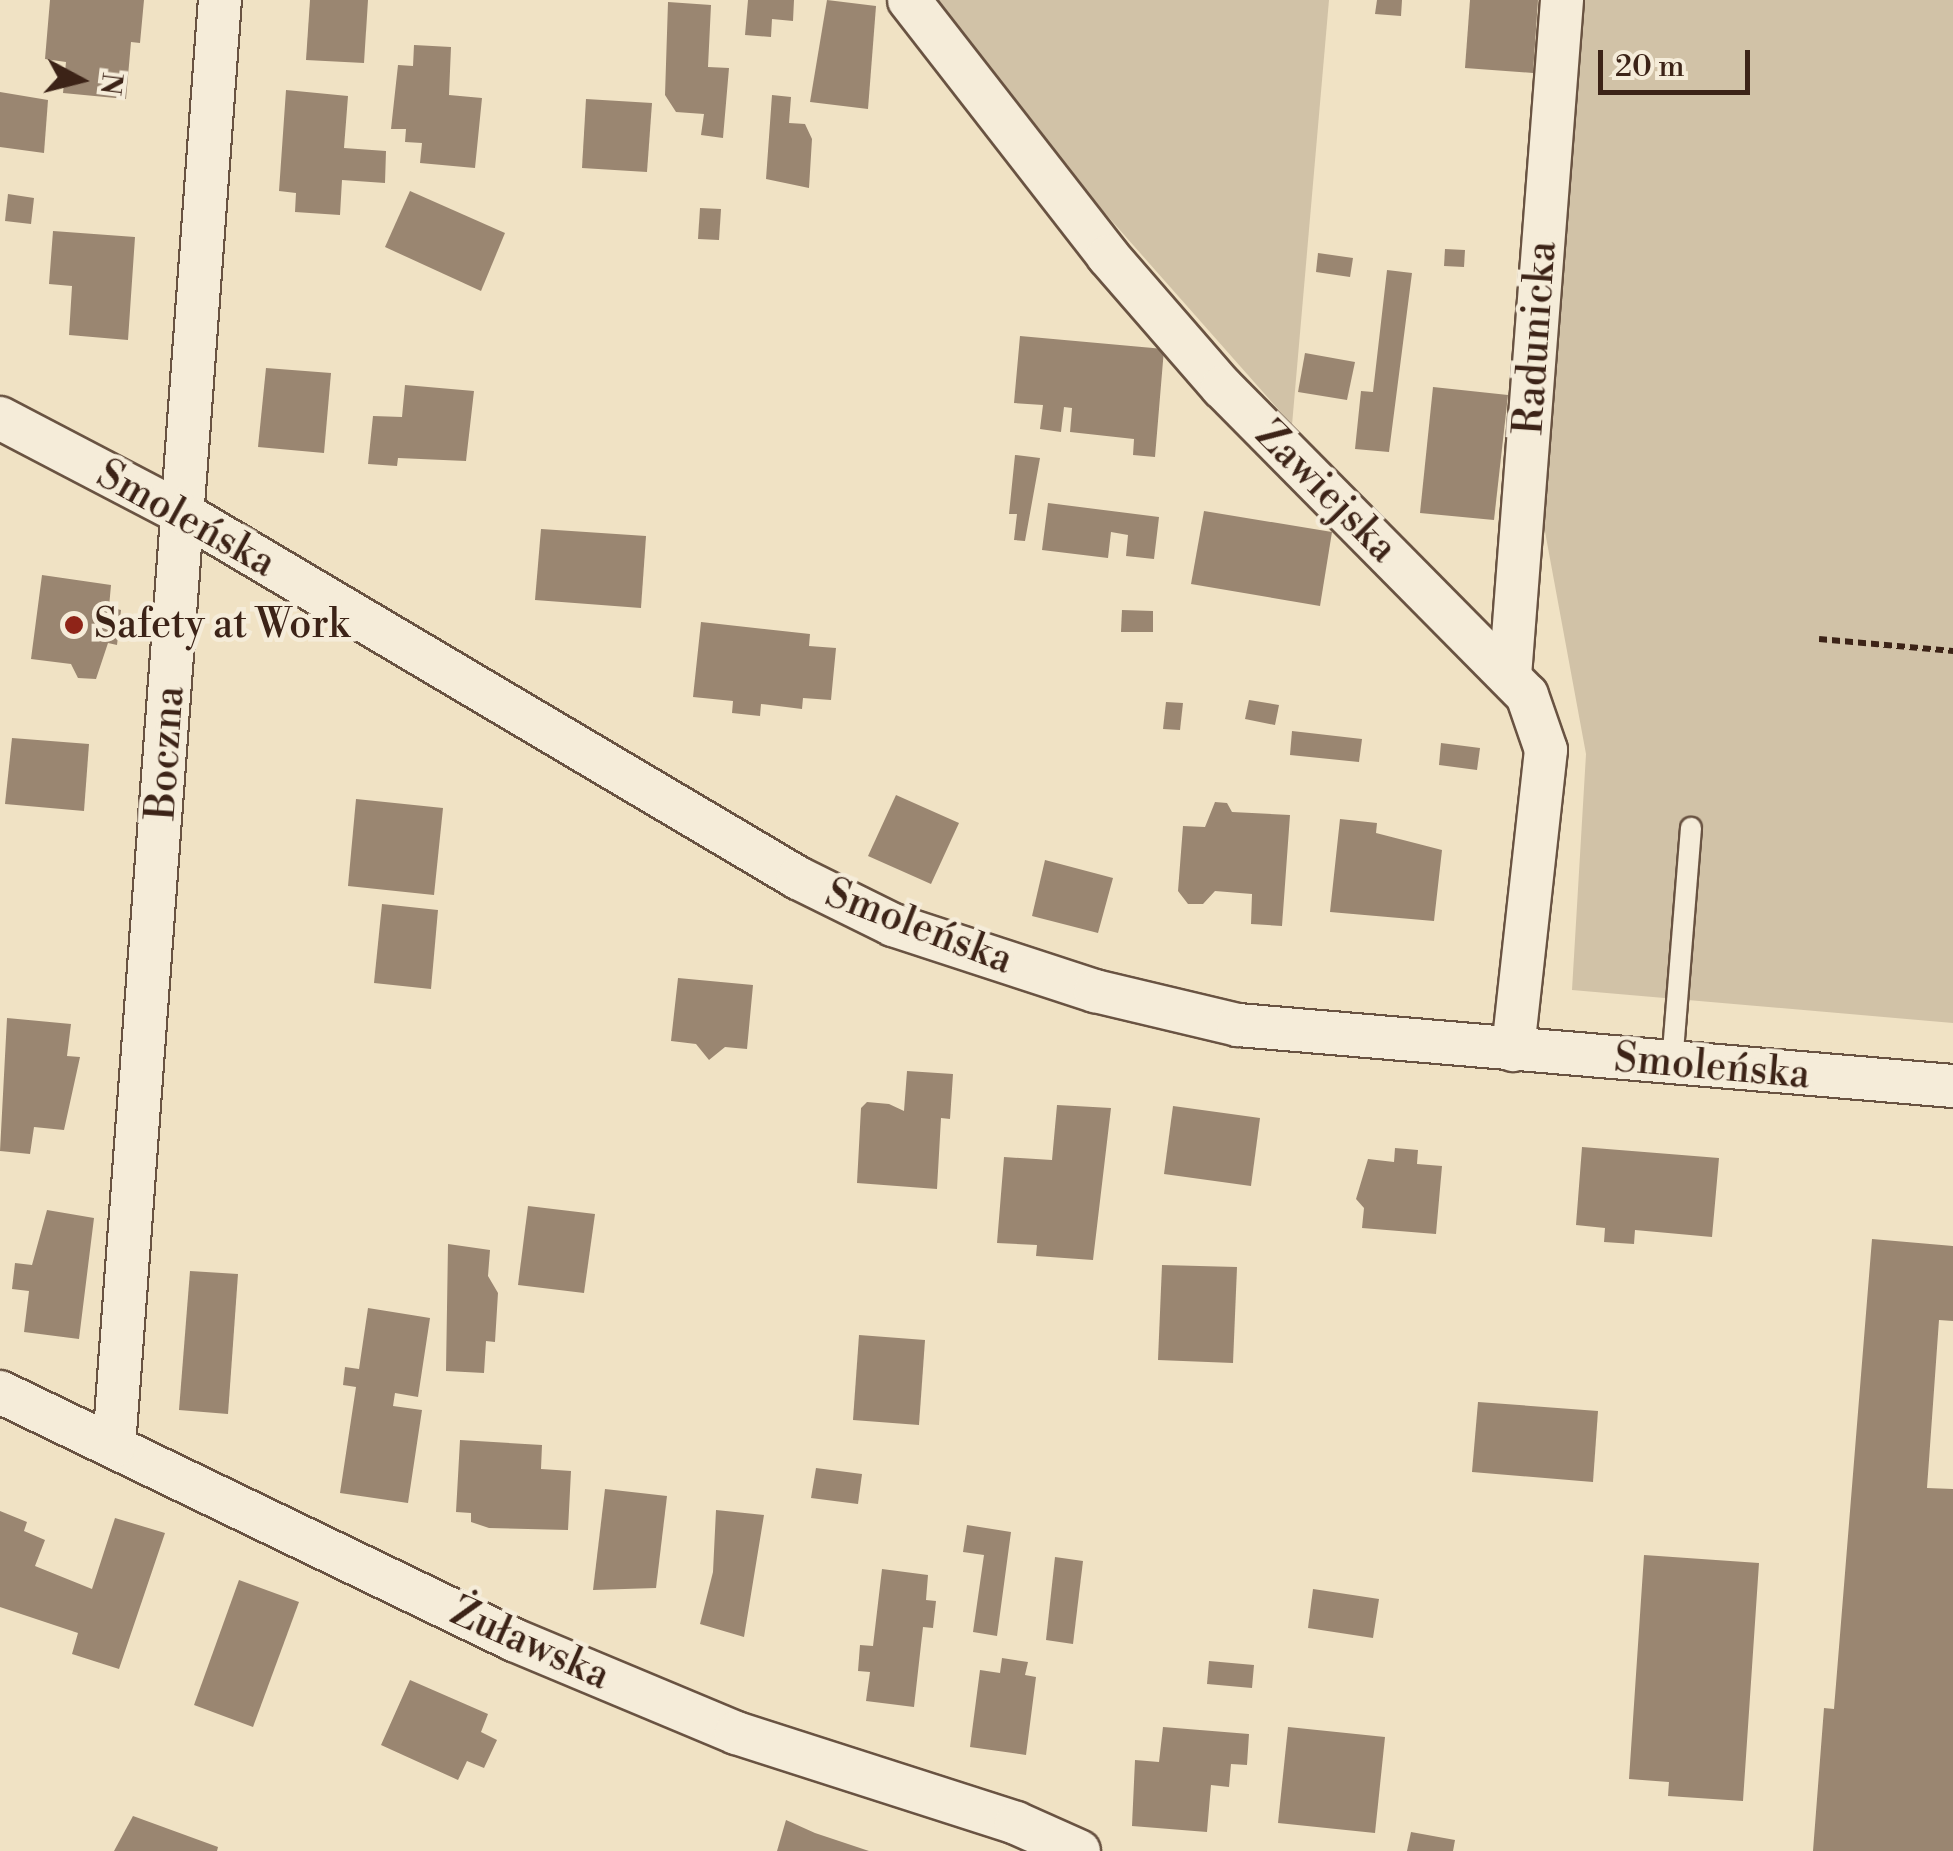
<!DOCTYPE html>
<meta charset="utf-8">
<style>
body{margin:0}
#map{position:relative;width:1953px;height:1851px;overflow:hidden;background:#f0e2c4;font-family:"Libre Bodoni",serif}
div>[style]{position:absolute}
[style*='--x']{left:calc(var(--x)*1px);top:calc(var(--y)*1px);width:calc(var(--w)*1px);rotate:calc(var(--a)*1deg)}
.green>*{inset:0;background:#d1c2a7}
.building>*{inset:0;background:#9a8671}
.path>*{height:6px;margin-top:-3px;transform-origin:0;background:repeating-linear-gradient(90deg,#3c2317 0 8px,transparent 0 13px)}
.roads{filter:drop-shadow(2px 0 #695342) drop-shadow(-2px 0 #695342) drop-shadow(0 2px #695342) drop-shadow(0 -2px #695342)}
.lane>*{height:20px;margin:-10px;padding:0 10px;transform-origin:10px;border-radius:10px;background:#f5ecd9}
.street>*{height:42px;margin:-21px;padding:0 21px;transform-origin:21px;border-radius:21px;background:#f5ecd9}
.dots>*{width:28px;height:28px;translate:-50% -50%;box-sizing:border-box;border:5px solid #f5ecd9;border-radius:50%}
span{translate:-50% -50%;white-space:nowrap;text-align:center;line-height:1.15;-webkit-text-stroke:9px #f5ecd9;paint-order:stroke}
.street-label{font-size:40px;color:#3c2317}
.poi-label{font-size:40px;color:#3c2317}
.left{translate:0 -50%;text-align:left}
.north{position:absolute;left:30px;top:30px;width:100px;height:100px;-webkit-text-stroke:8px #f5ecd9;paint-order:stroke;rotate:97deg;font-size:28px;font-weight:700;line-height:40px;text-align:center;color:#3c2317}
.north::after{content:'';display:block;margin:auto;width:35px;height:45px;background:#3c2317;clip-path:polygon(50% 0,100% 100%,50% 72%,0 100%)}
.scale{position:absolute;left:1598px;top:50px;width:152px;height:45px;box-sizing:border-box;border:5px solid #3c2317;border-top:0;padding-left:12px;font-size:30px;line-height:35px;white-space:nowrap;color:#3c2317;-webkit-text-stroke:8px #f5ecd9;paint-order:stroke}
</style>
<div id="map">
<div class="green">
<i style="clip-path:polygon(937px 0,1329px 0,1292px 425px,1043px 143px)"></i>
<i style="clip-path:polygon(1580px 0,1953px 0,1953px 1023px,1572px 990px,1586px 754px,1541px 510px)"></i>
</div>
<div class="building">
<i style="clip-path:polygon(50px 0,144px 0,140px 43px,131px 42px,126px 99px,63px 93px,66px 62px,45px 59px)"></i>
<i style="clip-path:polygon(310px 0,368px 0,364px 63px,306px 60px)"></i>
<i style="clip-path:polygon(748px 0,794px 0,793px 21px,772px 19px,771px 37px,745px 35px)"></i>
<i style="clip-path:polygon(827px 0,876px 6px,868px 109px,810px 102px)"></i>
<i style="clip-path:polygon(1377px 0,1402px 0,1401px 16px,1375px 14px)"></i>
<i style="clip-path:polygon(1470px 0,1538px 0,1533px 73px,1465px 68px)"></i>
<i style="clip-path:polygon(668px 2px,711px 5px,708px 67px,729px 68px,723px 138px,701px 135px,704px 114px,676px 112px,665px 95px)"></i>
<i style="clip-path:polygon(414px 45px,451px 47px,449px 95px,482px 98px,475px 168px,420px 163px,422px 143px,405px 142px,406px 129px,391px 129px,398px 65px,413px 66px)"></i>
<i style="clip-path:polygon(286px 90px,348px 96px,344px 148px,386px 151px,385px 183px,342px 180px,340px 215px,295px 212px,296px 193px,279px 191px)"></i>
<i style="clip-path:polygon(0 92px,48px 100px,44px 153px,0 147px)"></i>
<i style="clip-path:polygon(772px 95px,791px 97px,789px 123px,805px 124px,812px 139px,809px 188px,766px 179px)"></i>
<i style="clip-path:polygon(586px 99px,652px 103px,647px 172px,582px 168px)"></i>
<i style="clip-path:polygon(410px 191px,505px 233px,481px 291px,385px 247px)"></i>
<i style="clip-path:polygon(8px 194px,34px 198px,31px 224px,5px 221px)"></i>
<i style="clip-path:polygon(700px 208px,721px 209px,719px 240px,698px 239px)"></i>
<i style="clip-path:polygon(53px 231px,135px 237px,128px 340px,69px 335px,72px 286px,49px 284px)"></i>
<i style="clip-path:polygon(1445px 249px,1465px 250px,1464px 267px,1444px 266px)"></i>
<i style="clip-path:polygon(1318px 253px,1353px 258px,1350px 277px,1316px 272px)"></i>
<i style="clip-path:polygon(1387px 270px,1412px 273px,1389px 452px,1355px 449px,1361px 391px,1373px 392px)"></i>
<i style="clip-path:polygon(1020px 336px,1164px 349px,1155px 457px,1133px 455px,1134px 439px,1070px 432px,1072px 408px,1064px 407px,1061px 432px,1040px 429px,1043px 405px,1014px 403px)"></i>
<i style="clip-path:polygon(1305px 353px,1355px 362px,1347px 400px,1298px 392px)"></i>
<i style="clip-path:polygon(266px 368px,331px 373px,324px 453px,258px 447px)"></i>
<i style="clip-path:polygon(405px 385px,474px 391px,466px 461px,398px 458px,397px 466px,368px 464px,373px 416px,402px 417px)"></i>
<i style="clip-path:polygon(1433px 387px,1508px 395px,1494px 520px,1420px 513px)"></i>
<i style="clip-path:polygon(1015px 455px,1040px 458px,1025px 541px,1014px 540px,1017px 514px,1009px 514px)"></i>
<i style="clip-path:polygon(1048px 503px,1159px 517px,1154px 559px,1126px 556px,1128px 535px,1111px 532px,1108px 558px,1042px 550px)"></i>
<i style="clip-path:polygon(1204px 511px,1332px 532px,1320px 606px,1191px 584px)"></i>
<i style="clip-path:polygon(541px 529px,646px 536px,641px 608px,535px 600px)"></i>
<i style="clip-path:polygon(42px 575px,111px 585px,109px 607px,121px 610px,117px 645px,108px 643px,96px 679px,78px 678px,71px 664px,31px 659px)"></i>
<i style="clip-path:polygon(1122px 610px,1153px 611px,1153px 632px,1121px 632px)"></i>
<i style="clip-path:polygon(701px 622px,810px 634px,809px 646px,836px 648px,831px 700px,803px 698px,802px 709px,761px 704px,760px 716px,732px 713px,733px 701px,693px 697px)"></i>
<i style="clip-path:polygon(1249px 700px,1279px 705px,1275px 725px,1245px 719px)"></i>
<i style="clip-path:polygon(1166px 702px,1183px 703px,1180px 730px,1163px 729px)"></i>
<i style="clip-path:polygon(1292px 731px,1362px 739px,1359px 762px,1290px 755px)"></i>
<i style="clip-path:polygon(12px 738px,89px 744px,84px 811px,5px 804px)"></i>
<i style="clip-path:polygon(1441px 743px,1480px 748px,1477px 770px,1439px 765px)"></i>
<i style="clip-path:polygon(896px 795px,959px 823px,931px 884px,868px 856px)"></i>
<i style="clip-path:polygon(356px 799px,443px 808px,434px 895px,348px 886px)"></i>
<i style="clip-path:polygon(1215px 802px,1227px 803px,1232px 812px,1290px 815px,1282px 926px,1251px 924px,1252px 894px,1215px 891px,1203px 904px,1188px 904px,1178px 891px,1183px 826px,1205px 827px)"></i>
<i style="clip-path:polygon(1340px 819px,1377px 823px,1376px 833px,1442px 850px,1434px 921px,1330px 912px)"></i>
<i style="clip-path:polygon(1045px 860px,1113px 878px,1098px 933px,1032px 916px)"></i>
<i style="clip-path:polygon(382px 904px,438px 910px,431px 989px,374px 983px)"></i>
<i style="clip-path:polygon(678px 978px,753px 985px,747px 1049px,725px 1047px,709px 1060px,696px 1044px,671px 1041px)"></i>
<i style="clip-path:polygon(7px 1018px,71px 1024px,67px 1056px,80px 1057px,64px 1130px,34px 1127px,30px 1154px,0 1151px)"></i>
<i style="clip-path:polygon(907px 1071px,953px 1074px,950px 1119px,941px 1118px,937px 1189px,857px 1183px,861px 1108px,867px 1102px,889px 1104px,904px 1111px)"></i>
<i style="clip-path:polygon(1057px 1105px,1111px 1108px,1093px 1260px,1036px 1256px,1037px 1245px,997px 1243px,1004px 1157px,1052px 1160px)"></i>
<i style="clip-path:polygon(1173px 1106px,1260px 1118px,1251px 1186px,1164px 1174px)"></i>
<i style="clip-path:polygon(1582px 1147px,1719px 1158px,1712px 1237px,1635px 1230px,1634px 1244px,1604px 1242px,1605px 1228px,1576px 1225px)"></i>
<i style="clip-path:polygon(1395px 1148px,1418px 1150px,1417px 1164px,1442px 1166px,1436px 1234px,1362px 1228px,1364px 1208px,1356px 1199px,1368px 1159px,1394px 1162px)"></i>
<i style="clip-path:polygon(528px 1206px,595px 1214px,584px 1293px,518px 1285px)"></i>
<i style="clip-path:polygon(47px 1210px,94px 1218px,79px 1339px,24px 1332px,29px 1291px,12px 1289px,15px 1263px,32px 1265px)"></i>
<i style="clip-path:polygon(1872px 1239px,1953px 1246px,1953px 1321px,1939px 1320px,1927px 1488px,1953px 1489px,1953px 1851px,1813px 1851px,1824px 1708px,1834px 1709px)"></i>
<i style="clip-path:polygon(448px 1244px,490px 1250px,488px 1276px,498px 1293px,495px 1342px,486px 1341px,484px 1373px,446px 1371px)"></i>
<i style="clip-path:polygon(1162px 1265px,1237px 1267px,1233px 1363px,1158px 1360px)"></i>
<i style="clip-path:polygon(190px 1271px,238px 1274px,228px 1414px,179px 1410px)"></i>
<i style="clip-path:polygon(368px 1308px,430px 1318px,418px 1397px,395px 1393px,393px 1406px,422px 1410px,408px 1503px,340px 1493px,356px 1387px,343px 1385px,345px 1367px,359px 1369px)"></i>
<i style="clip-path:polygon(859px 1335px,925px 1340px,919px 1425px,853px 1420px)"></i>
<i style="clip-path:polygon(1478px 1402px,1598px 1411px,1593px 1482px,1472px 1472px)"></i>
<i style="clip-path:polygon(460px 1440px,542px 1445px,541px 1469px,571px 1471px,568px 1530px,489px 1528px,471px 1522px,471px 1513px,456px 1512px)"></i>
<i style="clip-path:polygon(816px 1468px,862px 1474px,858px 1504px,811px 1498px)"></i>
<i style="clip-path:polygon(605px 1489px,667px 1496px,656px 1588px,593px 1590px)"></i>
<i style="clip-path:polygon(716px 1510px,764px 1515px,744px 1637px,700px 1624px,713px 1572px)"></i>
<i style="clip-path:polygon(0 1511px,27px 1522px,24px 1531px,45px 1540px,35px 1566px,92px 1589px,115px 1518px,165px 1533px,119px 1669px,72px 1654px,78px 1633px,0 1607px)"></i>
<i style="clip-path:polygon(967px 1525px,1011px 1532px,997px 1636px,973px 1632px,984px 1555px,963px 1552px)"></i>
<i style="clip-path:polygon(1644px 1555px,1759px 1563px,1743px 1801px,1668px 1796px,1669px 1782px,1629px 1779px)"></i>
<i style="clip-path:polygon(1055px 1557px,1083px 1561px,1073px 1644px,1046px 1640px)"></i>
<i style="clip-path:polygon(882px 1569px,928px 1575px,926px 1600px,936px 1601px,933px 1628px,923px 1627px,914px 1707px,866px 1701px,870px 1672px,858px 1671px,860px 1645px,873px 1646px)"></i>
<i style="clip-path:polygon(239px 1580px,299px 1602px,253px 1727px,194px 1705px)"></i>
<i style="clip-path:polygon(1313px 1589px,1379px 1599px,1373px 1638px,1308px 1628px)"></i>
<i style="clip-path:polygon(1002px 1658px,1028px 1662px,1025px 1675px,1036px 1677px,1026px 1755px,970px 1747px,980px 1670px,1000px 1673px)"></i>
<i style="clip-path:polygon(1209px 1661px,1254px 1665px,1252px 1688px,1207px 1684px)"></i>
<i style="clip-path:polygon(410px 1680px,488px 1714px,481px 1732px,497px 1740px,484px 1768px,467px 1761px,458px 1780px,381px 1745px)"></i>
<i style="clip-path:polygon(1163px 1727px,1249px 1734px,1247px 1765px,1231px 1764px,1229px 1787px,1211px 1785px,1207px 1832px,1132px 1826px,1135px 1760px,1159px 1762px)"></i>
<i style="clip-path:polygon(1288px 1727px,1385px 1737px,1375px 1833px,1278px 1823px)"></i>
<i style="clip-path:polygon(133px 1816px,218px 1847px,217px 1851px,114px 1851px)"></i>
<i style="clip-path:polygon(786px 1820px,815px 1833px,869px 1851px,777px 1851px)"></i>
<i style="clip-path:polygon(1411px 1832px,1455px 1840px,1453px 1851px,1407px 1851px)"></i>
</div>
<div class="path">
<i style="--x:1819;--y:639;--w:135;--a:5.1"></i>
</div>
<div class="roads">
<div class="lane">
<i style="--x:1672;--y:1064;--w:237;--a:-85.4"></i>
</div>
<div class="street">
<i style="--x:909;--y:0;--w:324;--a:52.1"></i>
<i style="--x:1108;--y:256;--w:174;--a:49"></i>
<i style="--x:1222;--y:387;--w:433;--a:45.3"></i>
<i style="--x:1527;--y:695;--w:58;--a:70.9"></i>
<i style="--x:1546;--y:750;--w:302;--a:96.3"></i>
<i style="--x:0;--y:418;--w:208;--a:27.6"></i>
<i style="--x:184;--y:514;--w:714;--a:30.66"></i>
<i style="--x:798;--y:878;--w:106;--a:26.3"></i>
<i style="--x:893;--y:925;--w:213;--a:18.1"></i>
<i style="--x:1095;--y:991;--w:147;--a:13.4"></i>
<i style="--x:1238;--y:1025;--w:718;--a:4.88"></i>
<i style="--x:1510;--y:676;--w:678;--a:-85.6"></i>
<i style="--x:0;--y:1392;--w:571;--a:25.76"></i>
<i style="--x:514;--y:1640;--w:241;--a:22.7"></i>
<i style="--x:736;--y:1733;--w:294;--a:17.8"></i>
<i style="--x:1016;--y:1823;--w:69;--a:24"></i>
<i style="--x:114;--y:1446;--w:1450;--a:-85.81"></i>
</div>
</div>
<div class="dots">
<i style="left:74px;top:625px;background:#8f2418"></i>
</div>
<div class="street-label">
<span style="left:1536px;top:338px;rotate:-86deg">Radunicka</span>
<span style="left:1326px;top:492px;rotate:45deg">Zawiejska</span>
<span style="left:186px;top:519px;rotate:29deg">Smoleńska</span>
<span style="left:166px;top:753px;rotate:-86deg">Boczna</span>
<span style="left:919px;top:927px;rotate:21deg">Smoleńska</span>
<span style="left:1712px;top:1067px;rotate:5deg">Smoleńska</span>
<span style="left:530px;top:1644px;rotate:24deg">Żuławska</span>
</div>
<div class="poi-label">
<span class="left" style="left:94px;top:625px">Safety at Work</span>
</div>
<div class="north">N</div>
<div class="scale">20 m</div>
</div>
